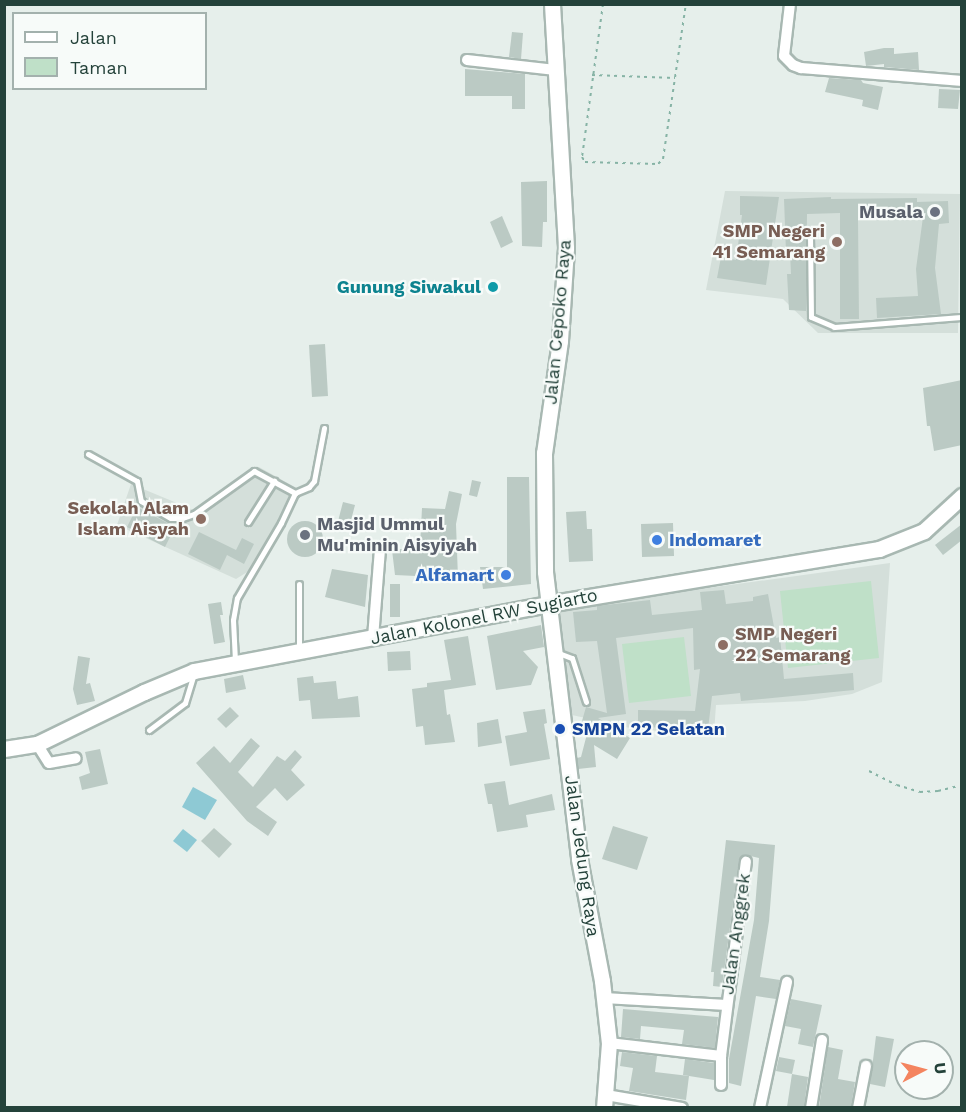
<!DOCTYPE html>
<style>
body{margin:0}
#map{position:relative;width:966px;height:1112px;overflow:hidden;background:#e6efeb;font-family:"Work Sans",sans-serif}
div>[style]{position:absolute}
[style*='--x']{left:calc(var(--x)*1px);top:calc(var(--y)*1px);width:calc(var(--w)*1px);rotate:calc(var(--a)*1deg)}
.built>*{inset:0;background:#d4dfda}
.green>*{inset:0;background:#bfe0c8}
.water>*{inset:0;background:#8ec9d4}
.building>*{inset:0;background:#bbcac4}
.round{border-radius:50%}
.path>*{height:2px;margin-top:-1px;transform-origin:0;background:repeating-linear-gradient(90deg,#86b3a5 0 3px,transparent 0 7.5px)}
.roads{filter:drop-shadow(2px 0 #a8b8b2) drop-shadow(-2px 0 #a8b8b2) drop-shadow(0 2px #a8b8b2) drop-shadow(0 -2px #a8b8b2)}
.lane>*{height:5px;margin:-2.5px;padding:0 2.5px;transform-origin:2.5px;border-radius:2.5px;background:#fff}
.street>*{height:10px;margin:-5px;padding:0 5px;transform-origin:5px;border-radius:5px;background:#fff}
.secondary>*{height:15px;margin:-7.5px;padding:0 7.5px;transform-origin:7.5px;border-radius:7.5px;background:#fff}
.dots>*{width:16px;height:16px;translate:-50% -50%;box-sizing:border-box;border:3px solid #f7fbf9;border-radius:50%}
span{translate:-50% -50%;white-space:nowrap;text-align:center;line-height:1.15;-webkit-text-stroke:4.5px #f7fbf9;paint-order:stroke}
.worship-label{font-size:18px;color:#5b616d;font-weight:700}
.right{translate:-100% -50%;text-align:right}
.left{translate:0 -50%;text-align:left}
.education-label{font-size:18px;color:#785e54;font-weight:700}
.culture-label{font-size:18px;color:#0d838f;font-weight:700}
.street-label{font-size:18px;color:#24423a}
.shop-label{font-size:18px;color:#366cbe;font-weight:700}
.transit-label{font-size:18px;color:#164399;font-weight:700}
.frame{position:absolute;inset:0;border:6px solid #24423a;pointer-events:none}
.legend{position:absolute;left:12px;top:12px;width:195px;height:78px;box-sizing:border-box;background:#f7fbf9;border:2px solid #a3b1ad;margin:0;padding:8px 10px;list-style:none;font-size:18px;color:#24423a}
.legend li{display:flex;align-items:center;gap:12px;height:30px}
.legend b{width:30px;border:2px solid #a3b1ad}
.north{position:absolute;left:894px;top:1040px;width:60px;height:60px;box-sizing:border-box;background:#f7fbf9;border:2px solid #a3b1ad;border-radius:50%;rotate:84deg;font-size:16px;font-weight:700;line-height:24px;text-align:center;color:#24423a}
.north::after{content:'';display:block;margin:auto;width:21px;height:27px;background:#f4845f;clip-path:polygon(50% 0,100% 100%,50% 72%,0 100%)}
</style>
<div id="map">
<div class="built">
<i style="clip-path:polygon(725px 191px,960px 194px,958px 333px,818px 333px,783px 299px,706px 290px)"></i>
<i style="clip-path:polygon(259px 467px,300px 490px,252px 569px,236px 579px,117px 525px,131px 484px,201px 513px)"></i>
<i style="clip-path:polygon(890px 563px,882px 682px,852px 694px,805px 701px,716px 705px,714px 733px,639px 730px,572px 715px,556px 609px)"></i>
</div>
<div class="green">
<i style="clip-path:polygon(871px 581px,879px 658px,788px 668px,780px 591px)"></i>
<i style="clip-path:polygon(684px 637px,691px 696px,629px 703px,622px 644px)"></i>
</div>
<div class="water">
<i style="clip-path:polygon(193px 787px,217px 800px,205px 820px,182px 807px)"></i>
<i style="clip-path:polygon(183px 829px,197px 840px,187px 852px,173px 841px)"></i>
</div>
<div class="building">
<i style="clip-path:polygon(512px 32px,523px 33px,521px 59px,509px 57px)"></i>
<i style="clip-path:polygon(884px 48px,894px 48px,894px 54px,918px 52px,919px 70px,884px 67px,884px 64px,866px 66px,864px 52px)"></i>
<i style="clip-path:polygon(465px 69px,525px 74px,525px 109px,512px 109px,512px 96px,465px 96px)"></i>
<i style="clip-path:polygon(829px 78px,861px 80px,863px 83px,883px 87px,878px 110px,862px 106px,863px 100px,825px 92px)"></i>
<i style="clip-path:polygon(939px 89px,960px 90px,958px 109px,938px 108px)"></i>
<i style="clip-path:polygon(547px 181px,547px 222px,543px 222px,542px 247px,522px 246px,521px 182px)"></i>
<i style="clip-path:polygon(740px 196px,779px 197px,766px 285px,717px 278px,721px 257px,736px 260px,742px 215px,740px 215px)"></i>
<i style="clip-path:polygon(831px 197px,831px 199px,917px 198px,917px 202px,948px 201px,949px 223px,939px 224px,935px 268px,941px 314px,877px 318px,876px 298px,918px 296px,916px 269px,923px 217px,858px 219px,859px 319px,840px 319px,840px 213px,807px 214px,806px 311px,789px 310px,787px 274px,791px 274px,790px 253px,786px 252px,784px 199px)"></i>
<i style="clip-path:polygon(502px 216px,513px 242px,501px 248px,490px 222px)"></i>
<i style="clip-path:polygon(325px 344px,328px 396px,312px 397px,309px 345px)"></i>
<i style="clip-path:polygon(962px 380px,962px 445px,934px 451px,930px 426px,927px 426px,923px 388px)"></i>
<i style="clip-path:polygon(507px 477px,529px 477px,531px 584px,483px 589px,480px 567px,507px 567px)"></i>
<i style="clip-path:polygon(472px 480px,481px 482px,477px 497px,469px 495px)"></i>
<i style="clip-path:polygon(449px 491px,462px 494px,456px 524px,458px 578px,395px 575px,392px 550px,420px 547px,422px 508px,445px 509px)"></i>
<i style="clip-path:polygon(343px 502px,355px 505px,349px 528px,337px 525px)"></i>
<i style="clip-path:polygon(137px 507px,175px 527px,165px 547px,127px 527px)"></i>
<i style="clip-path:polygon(586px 511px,587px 529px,592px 529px,593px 561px,569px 562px,566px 512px)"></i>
<i class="round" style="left:287px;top:521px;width:36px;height:36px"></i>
<i style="clip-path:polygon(673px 523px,674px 556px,642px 557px,641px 524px)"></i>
<i style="clip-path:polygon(962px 524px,962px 540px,943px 555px,935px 545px)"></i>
<i style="clip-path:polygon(199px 532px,236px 550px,242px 538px,254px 544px,244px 564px,227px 555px,220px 570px,188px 554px)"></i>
<i style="clip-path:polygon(332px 569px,368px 575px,365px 607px,325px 597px)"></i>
<i style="clip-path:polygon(390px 584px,400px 584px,400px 617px,390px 617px)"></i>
<i style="clip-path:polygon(724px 590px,726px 604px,753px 601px,753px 597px,768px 594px,776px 638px,780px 637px,784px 679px,853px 673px,854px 690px,741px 701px,740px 693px,712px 696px,708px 729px,638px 727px,638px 710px,695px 711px,700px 669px,694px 670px,693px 628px,616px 638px,626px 714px,598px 718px,630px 738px,617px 759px,594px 745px,596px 767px,578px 769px,577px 758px,581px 757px,588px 730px,580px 728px,586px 707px,607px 713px,597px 641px,576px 642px,573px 612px,597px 610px,597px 606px,650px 600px,652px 615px,702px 610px,700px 592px)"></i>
<i style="clip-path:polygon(221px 602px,223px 615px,220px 615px,225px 642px,214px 644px,208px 604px)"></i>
<i style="clip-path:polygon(541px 625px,544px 647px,523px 651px,538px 667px,531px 685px,496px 690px,487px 636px)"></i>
<i style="clip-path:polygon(468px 636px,476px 685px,444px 690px,447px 715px,450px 714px,455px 742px,425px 745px,423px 726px,416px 727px,412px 689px,427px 687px,427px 683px,451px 680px,444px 640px)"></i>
<i style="clip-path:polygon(410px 651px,411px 670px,388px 671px,387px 652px)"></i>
<i style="clip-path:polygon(78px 656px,90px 658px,86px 684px,90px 683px,95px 701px,77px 705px,73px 689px)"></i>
<i style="clip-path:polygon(243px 675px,246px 689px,226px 693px,224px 679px)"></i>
<i style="clip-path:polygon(313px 676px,314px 683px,336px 681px,338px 699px,358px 696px,360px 717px,312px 719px,310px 700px,299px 701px,297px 678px)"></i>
<i style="clip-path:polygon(230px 707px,239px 716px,226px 728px,217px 719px)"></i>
<i style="clip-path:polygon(545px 709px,547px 723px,544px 724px,550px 759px,510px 766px,505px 736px,527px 732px,523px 712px)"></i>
<i style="clip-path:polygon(498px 719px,502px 743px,478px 747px,477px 723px)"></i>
<i style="clip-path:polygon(251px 738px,260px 746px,238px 772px,253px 787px,277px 756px,285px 761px,295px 750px,302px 757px,291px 770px,305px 785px,287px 801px,275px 788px,256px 807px,277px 822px,268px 836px,247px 821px,196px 763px,214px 746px,230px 763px)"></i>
<i style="clip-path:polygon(100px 749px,108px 784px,82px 790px,79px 777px,90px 773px,85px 752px)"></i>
<i style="clip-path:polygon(505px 781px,509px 805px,552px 794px,555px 810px,526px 815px,528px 827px,497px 832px,492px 804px,488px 804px,484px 784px)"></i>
<i style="clip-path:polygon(613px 826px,648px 837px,637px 870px,602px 859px)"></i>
<i style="clip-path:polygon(214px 828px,232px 844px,219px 858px,201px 841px)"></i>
<i style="clip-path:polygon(726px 840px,775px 845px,769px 921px,760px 977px,780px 980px,776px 999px,756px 996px,741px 1086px,729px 1083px,729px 1059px,754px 920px,759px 858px,746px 855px,739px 860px,722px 987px,713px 986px,714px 972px,711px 972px)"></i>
<i style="clip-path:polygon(791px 999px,822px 1005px,813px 1047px,798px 1044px,801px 1029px,785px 1026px)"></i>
<i style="clip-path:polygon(623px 1009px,718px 1017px,715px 1048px,682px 1044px,684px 1030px,641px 1026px,640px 1039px,621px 1037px)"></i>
<i style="clip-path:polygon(876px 1036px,894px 1039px,885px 1087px,870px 1084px)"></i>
<i style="clip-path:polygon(828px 1047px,843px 1050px,838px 1079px,855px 1082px,851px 1107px,819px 1107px)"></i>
<i style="clip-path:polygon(622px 1052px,657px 1056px,655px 1072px,689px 1076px,686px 1100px,629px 1091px,633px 1068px,620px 1066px)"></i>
<i style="clip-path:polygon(779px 1057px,795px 1060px,792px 1074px,776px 1071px)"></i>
<i style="clip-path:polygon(685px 1059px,714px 1063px,714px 1080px,683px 1075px)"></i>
<i style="clip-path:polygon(792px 1074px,808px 1077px,804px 1107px,787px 1107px)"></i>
</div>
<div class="path">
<i style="--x:603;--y:4;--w:154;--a:97.8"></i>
<i style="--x:582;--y:157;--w:6;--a:59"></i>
<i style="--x:585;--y:162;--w:73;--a:1.6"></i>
<i style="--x:658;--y:164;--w:7;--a:-45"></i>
<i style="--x:663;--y:159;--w:157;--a:-81.6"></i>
<i style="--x:592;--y:75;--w:83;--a:2.1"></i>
<i style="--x:869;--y:771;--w:31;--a:27"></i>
<i style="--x:897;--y:785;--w:24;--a:17"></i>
<i style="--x:920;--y:792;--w:18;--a:-3"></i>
<i style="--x:938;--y:791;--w:25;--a:-14"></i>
</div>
<div class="roads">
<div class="lane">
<i style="--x:810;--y:235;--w:82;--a:89.3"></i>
<i style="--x:811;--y:317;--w:25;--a:23"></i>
<i style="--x:834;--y:327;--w:128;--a:-4.5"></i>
<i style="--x:88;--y:454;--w:56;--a:28.9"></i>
<i style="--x:137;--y:481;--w:20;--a:79"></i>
<i style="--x:141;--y:501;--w:34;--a:30"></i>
<i style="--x:171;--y:518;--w:11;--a:0"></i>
<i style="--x:182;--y:518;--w:13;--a:-18"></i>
<i style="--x:194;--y:514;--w:74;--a:-35.6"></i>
<i style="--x:254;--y:471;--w:47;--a:28.2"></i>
<i style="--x:248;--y:522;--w:49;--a:-57.6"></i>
<i style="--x:299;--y:584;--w:65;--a:90"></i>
<i style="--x:556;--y:652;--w:17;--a:21"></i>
<i style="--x:572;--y:658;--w:46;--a:72.3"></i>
<i style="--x:235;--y:661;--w:41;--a:-92.8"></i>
<i style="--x:233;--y:620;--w:22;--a:-80"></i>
<i style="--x:237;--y:598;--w:87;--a:-59.6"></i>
<i style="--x:281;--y:523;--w:33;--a:-65"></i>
<i style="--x:295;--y:493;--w:15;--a:-23"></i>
<i style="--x:309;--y:487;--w:8;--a:-50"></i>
<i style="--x:314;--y:481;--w:54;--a:-79.3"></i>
<i style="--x:149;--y:730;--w:45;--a:-36.9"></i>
<i style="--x:185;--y:703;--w:31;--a:-73"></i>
</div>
<div class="street">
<i style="--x:790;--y:4;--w:52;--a:96.6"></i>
<i style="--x:784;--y:56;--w:13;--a:45"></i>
<i style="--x:793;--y:65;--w:9;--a:21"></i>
<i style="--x:801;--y:68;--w:162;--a:4.6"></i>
<i style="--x:467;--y:60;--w:89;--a:6.5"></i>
<i style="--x:373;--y:638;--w:88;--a:-85.5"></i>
<i style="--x:37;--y:744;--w:22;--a:58"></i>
<i style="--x:49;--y:763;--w:27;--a:-10"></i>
<i style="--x:604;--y:998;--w:123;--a:3.3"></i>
<i style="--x:609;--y:1043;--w:113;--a:6.6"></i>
<i style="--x:721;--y:1056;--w:196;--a:-82.7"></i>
<i style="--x:721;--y:1085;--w:29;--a:-90"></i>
<i style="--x:606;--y:1095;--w:77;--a:9.7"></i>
<i style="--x:760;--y:1108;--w:129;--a:-77.9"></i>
<i style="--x:811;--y:1108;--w:69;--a:-80.8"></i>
<i style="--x:858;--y:1108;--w:43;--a:-79.2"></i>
</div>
<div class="secondary">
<i style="--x:552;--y:4;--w:244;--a:86.7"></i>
<i style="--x:566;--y:248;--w:93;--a:93.7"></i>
<i style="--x:560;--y:341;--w:113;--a:98.1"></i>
<i style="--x:544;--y:453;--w:119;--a:89.5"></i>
<i style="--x:545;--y:572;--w:289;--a:83.2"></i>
<i style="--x:579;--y:859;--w:124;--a:79.3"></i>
<i style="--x:602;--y:981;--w:62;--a:83.6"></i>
<i style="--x:609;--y:1043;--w:65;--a:94.4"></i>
<i style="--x:4;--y:749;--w:33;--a:-9"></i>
<i style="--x:37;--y:744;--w:119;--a:-25.9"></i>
<i style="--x:144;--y:692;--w:54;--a:-22.8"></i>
<i style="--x:194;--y:671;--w:359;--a:-10.7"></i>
<i style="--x:547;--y:604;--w:337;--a:-9.4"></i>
<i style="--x:879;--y:549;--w:48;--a:-21.8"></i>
<i style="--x:924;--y:531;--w:52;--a:-42.6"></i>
</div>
</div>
<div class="dots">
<i style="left:935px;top:212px;background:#6b7280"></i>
<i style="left:837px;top:242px;background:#8d6e63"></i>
<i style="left:493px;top:287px;background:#0f9aa8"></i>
<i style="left:201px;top:519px;background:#8d6e63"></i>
<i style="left:305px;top:535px;background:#6b7280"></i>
<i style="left:657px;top:540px;background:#3f7fe0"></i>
<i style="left:506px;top:575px;background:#3f7fe0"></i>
<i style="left:723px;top:645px;background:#8d6e63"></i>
<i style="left:560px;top:729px;background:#1a4fb4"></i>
</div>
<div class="worship-label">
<span class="right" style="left:923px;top:212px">Musala</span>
<span class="left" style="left:317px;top:535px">Masjid Ummul<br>Mu'minin Aisyiyah</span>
</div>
<div class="education-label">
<span class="right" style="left:825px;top:242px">SMP Negeri<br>41 Semarang</span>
<span class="right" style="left:189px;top:519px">Sekolah Alam<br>Islam Aisyah</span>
<span class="left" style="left:735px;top:645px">SMP Negeri<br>22 Semarang</span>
</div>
<div class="culture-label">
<span class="right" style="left:481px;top:287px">Gunung Siwakul</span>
</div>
<div class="street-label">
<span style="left:558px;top:322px;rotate:-85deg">Jalan Cepoko Raya</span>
<span style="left:484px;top:617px;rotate:-11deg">Jalan Kolonel RW Sugiarto</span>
<span style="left:582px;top:856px;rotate:82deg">Jalan Jedung Raya</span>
<span style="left:736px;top:934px;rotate:-82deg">Jalan Anggrek</span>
</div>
<div class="shop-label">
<span class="left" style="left:669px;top:540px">Indomaret</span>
<span class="right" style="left:494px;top:575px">Alfamart</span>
</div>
<div class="transit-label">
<span class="left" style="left:572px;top:729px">SMPN 22 Selatan</span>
</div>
<div class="frame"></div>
<ul class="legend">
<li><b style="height:8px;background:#fff"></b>Jalan</li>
<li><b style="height:16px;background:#bfe0c8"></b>Taman</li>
</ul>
<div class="north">U</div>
</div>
